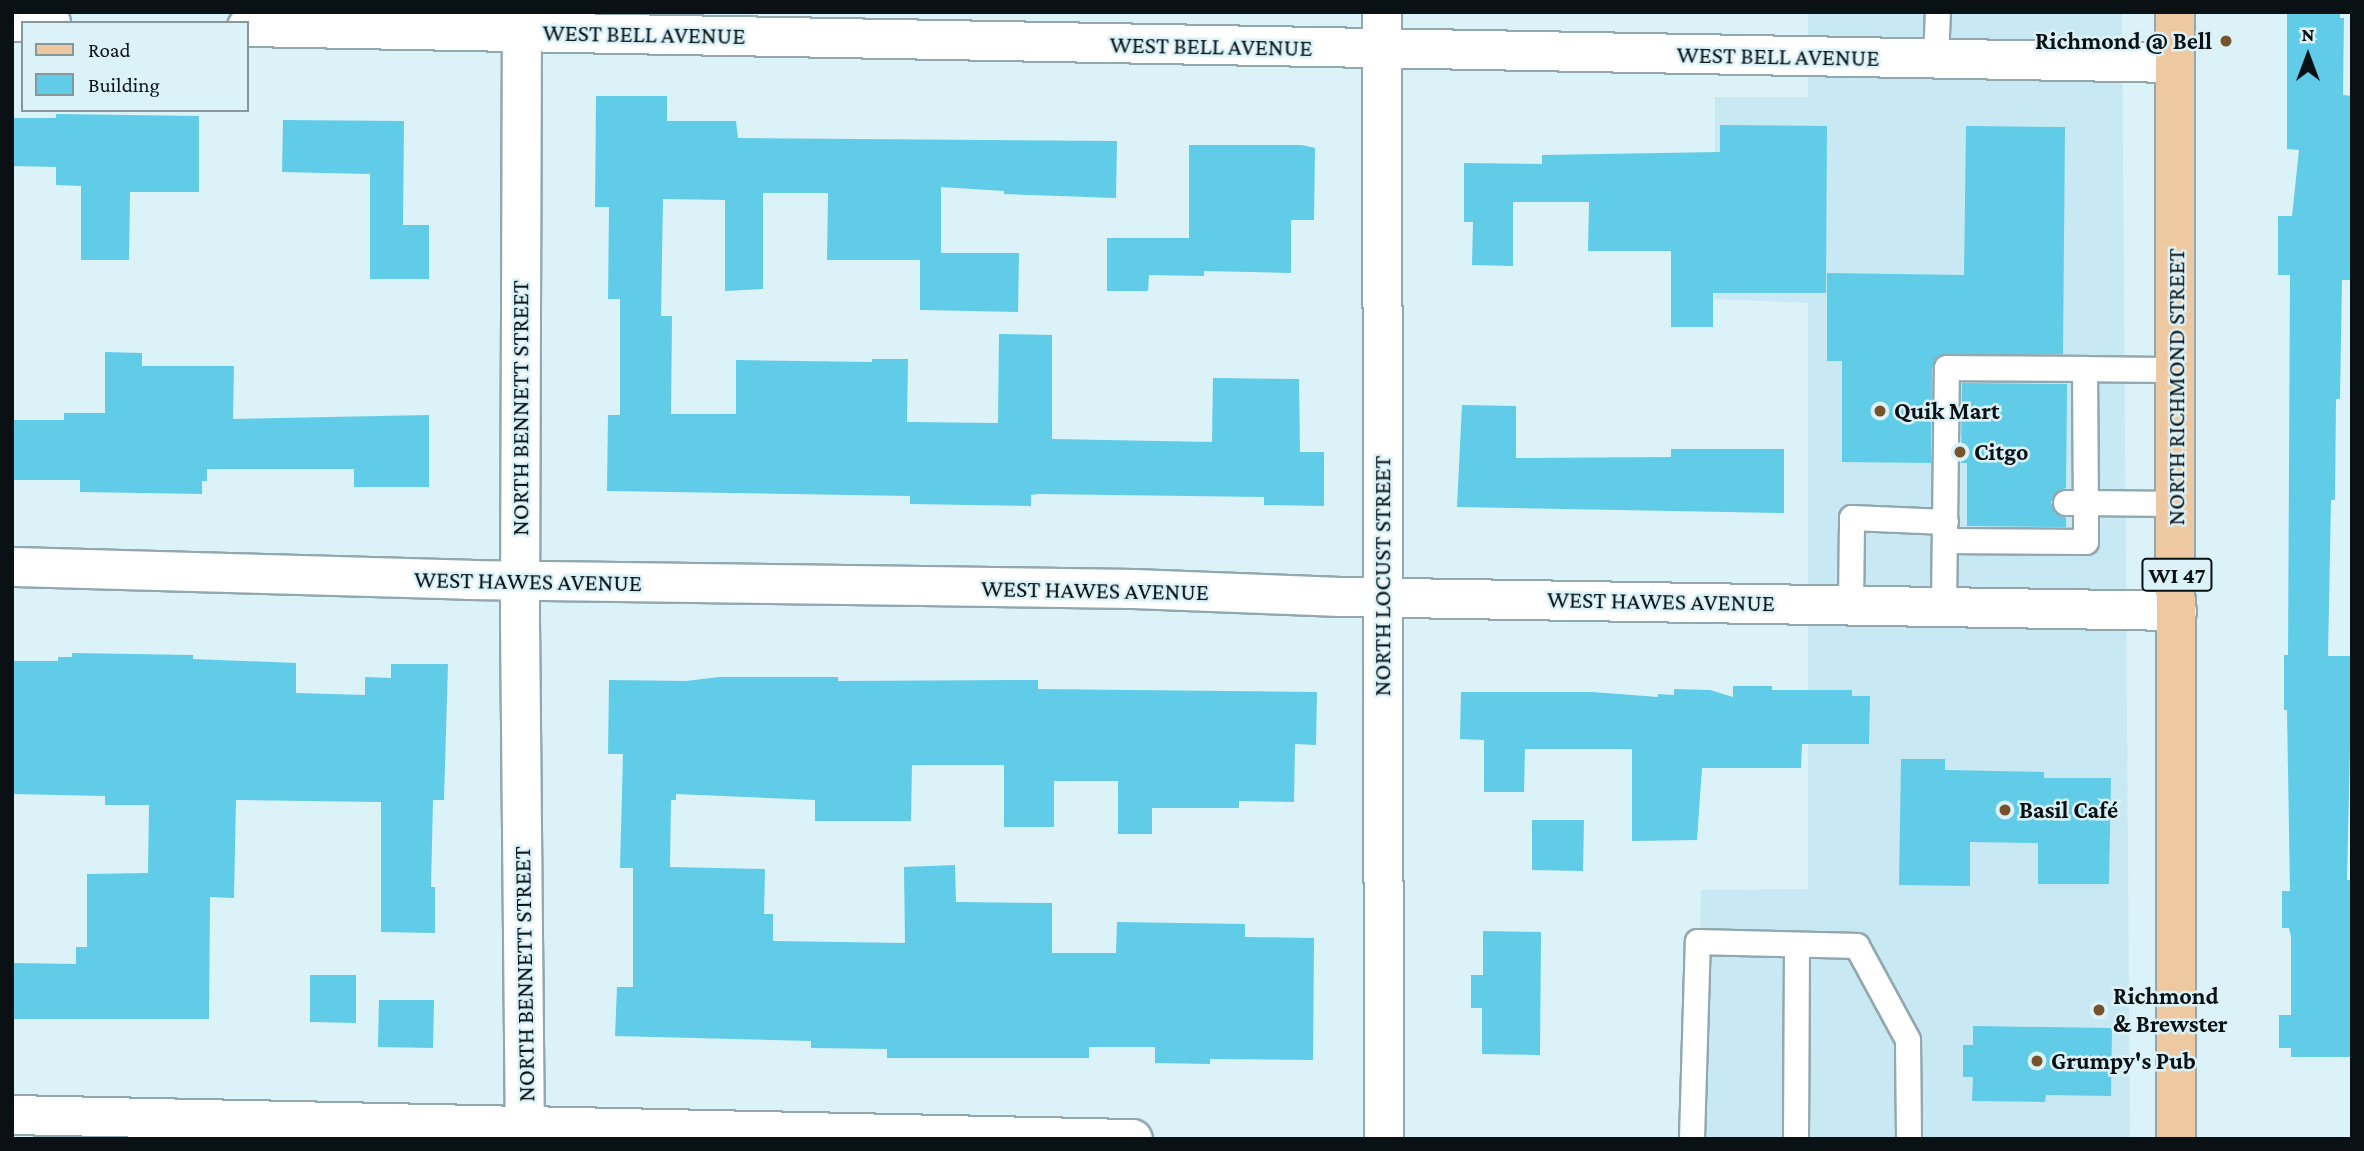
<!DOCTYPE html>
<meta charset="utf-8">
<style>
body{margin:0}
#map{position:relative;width:2364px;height:1151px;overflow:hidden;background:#dbf2f9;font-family:"Crimson Pro",serif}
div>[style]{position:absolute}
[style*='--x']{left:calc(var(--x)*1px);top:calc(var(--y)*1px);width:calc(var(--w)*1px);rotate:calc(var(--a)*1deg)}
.built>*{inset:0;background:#c8e9f3}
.building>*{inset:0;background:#60cce8}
.roads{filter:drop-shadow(2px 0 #91a8ae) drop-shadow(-2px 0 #91a8ae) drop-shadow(0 2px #91a8ae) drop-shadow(0 -2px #91a8ae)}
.lane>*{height:24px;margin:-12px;padding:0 12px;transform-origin:12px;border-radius:12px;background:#fff}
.street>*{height:38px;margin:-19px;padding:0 19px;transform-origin:19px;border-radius:19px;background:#fff}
.primary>*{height:38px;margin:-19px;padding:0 19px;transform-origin:19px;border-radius:19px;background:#eec8a0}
.dots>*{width:19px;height:19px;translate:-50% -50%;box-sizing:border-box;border:4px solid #dbf2f9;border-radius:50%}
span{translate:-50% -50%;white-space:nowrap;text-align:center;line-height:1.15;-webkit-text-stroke:5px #dbf2f9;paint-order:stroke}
.shield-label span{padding:2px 5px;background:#dbf2f9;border:2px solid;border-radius:5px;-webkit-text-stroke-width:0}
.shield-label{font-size:23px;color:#091114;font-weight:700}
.street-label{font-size:24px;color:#091114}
.poi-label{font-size:24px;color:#091114;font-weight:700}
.right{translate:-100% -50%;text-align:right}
.left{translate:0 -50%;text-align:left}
.frame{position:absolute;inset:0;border:14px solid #091114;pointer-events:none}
.legend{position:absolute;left:21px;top:21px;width:228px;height:91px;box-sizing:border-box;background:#dbf2f9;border:2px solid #87989d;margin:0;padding:9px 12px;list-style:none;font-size:21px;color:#091114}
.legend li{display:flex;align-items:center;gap:14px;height:35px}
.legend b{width:35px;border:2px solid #87989d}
.north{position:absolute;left:2273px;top:21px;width:70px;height:70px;-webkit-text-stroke:5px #dbf2f9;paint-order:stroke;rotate:0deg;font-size:19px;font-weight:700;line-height:28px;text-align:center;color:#091114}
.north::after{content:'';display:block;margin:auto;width:24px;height:32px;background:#091114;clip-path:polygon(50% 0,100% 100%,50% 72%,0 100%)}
</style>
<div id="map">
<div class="built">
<i style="clip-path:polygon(1808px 12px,2122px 12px,2130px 1139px,1696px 1139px,1701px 890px,1808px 889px,1808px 303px,1715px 299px,1715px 97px,1808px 97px)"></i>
</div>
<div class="building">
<i style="clip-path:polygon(2287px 12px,2340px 12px,2340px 18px,2344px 18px,2343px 95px,2352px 96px,2352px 280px,2342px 280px,2340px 399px,2336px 399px,2335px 500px,2331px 500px,2328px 656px,2352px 656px,2347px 880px,2352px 880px,2352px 1057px,2291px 1057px,2291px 1048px,2279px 1048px,2279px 1015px,2291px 1015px,2291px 937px,2289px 928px,2282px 928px,2282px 891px,2290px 891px,2287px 710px,2284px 710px,2284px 655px,2288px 655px,2290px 275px,2278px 275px,2278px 216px,2292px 216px,2299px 150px,2287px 149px)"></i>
<i style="clip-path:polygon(596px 96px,667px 96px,667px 121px,736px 121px,738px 138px,1117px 141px,1116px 198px,1004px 194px,1004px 191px,941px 187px,941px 253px,1019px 253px,1018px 312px,920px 310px,920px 260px,827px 260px,828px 193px,763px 193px,763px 289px,725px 291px,725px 200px,663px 199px,661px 316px,672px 316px,671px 414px,736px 414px,736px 360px,872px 362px,872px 359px,908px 359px,907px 422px,998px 423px,999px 334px,1052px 335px,1052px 439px,1212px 442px,1213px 378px,1299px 379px,1300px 452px,1324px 452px,1324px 506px,1264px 505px,1264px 497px,1038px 494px,1031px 495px,1031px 506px,910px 504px,910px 496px,607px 491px,608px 415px,620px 415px,620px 299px,608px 299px,609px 207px,595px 207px)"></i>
<i style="clip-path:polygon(56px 114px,199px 116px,199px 192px,130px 192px,129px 260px,81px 260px,81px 186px,56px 185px,56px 167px,12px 166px,12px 118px,56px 118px)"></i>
<i style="clip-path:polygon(283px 120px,404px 121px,403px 225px,429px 225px,429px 279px,370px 279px,370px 174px,282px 172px)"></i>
<i style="clip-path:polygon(1720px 125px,1827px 126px,1826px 293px,1713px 293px,1713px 327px,1671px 327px,1671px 251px,1588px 251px,1589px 202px,1513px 202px,1513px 266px,1472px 265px,1473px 222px,1464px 222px,1464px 163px,1542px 164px,1542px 155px,1720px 152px)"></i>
<i style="clip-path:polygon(1966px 126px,2065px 127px,2063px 354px,1940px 355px,1932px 368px,1931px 463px,1842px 462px,1842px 361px,1827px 361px,1827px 273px,1964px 275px)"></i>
<i style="clip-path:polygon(1189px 145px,1302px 145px,1315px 148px,1314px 220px,1291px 220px,1291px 273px,1204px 271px,1204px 276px,1149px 275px,1148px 291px,1107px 291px,1107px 238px,1189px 238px)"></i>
<i style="clip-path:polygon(105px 352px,142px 353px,142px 366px,234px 366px,233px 419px,429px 415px,429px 487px,354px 487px,354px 469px,207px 469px,207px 481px,202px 481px,202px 494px,80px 492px,80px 480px,12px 480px,12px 420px,64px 420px,64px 413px,105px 413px)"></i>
<i style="clip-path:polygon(1962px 383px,2067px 384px,2066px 488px,2058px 491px,2051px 502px,2054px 511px,2066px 518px,2066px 527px,1967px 526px,1967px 463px,1961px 463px)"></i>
<i style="clip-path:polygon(1462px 405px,1516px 406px,1516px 458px,1671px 457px,1671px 449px,1784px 449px,1784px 513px,1457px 507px)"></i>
<i style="clip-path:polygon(72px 653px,193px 655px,193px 659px,296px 663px,296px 693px,365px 695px,365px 677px,391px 678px,391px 664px,448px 664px,444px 800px,433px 800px,431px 887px,435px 887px,435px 933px,381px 932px,381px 802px,236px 800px,234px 898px,210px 897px,209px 1019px,12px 1019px,12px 963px,76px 964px,76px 947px,87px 947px,87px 874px,148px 873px,149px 805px,105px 805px,105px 796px,12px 794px,12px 661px,58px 661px,58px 657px,72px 657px)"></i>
<i style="clip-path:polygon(719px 677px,838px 677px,838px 681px,1038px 680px,1038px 689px,1317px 692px,1316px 745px,1295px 744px,1294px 802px,1239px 801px,1239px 808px,1152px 808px,1152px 834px,1118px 834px,1118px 781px,1054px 781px,1054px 827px,1004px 827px,1004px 765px,912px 765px,911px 821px,815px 821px,815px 800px,676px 794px,676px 800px,671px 800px,670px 867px,765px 869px,764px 914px,773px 914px,773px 941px,905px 943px,904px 867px,955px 865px,956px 902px,1052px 903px,1052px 953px,1116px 953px,1117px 922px,1245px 924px,1245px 937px,1314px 938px,1313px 1060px,1210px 1059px,1210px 1064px,1155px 1063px,1155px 1047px,1089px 1047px,1089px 1058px,887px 1058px,887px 1049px,811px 1048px,811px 1041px,615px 1036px,617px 987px,633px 987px,633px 868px,620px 868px,623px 754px,608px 754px,609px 680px,686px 681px)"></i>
<i style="clip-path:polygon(1733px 686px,1772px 686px,1772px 690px,1852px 690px,1852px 696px,1870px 696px,1869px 744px,1802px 744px,1801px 768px,1702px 768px,1697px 840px,1632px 841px,1632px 749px,1525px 749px,1524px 792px,1484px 792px,1484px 740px,1460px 739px,1461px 692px,1592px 692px,1658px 697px,1658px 694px,1674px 695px,1674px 689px,1710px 690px,1733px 697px)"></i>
<i style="clip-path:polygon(1901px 759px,1945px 759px,1945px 770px,2044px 772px,2044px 778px,2111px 778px,2109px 884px,2038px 884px,2038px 843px,1970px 842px,1970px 886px,1899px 885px)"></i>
<i style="clip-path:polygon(1532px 820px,1584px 820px,1583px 871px,1532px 870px)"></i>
<i style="clip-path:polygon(1483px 931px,1541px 932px,1540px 1055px,1482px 1054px,1482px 1008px,1471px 1008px,1471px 975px,1483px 975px)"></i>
<i style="clip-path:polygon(310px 975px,356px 975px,356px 1023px,310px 1022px)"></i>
<i style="clip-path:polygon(379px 1000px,434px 1000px,433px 1048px,378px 1047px)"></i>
<i style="clip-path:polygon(1973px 1026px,2112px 1028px,2111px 1096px,2046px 1095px,2045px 1102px,1972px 1101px,1973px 1077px,1963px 1077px,1963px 1045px,1973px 1045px)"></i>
</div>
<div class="roads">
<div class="lane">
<i style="--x:1936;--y:59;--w:47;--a:-87.6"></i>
<i style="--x:2176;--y:370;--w:91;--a:-179.4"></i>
<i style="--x:2085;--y:369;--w:134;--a:89.6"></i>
<i style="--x:2086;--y:503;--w:90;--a:0.6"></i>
<i style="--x:1946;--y:541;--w:140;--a:0.4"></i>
<i style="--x:2086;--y:542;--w:39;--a:-90"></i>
<i style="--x:2086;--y:503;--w:20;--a:180"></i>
<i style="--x:1851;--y:605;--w:87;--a:-89.3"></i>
<i style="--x:1852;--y:518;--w:94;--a:2.4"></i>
<i style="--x:1944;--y:606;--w:238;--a:-89.3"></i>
<i style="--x:1947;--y:368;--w:138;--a:0.4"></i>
<i style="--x:1692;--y:1139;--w:197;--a:-88.3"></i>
<i style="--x:1698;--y:942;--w:159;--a:1.4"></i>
<i style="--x:1857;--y:946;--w:107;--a:61.5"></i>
<i style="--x:1908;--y:1040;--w:99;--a:89.4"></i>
<i style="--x:1796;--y:1139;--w:194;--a:-89.7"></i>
</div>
<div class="street">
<i style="--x:522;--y:12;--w:609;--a:90.19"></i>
<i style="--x:520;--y:621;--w:518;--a:89.45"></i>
<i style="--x:1382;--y:12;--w:1127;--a:89.9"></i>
<i style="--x:12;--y:22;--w:39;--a:1"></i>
<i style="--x:247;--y:27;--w:1928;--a:1.07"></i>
<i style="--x:12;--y:567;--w:456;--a:1.6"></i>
<i style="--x:468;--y:580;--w:666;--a:0.77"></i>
<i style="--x:1134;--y:589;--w:207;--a:2.2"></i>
<i style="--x:1341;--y:597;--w:836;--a:0.96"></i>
<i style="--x:12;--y:1115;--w:1121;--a:1.23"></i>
</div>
<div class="primary">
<i style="--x:2175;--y:12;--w:1127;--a:89.95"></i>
</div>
</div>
<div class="dots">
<i style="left:2226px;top:41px;background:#77532c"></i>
<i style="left:1880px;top:411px;background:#77532c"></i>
<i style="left:1960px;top:452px;background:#77532c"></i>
<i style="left:2005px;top:810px;background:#77532c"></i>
<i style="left:2099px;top:1010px;background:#77532c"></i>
<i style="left:2037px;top:1061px;background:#77532c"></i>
</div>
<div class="shield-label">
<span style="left:2177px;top:575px">WI 47</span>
</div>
<div class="street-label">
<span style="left:644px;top:34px;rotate:1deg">WEST BELL AVENUE</span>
<span style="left:1211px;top:46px;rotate:1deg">WEST BELL AVENUE</span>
<span style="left:1778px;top:56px;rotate:1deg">WEST BELL AVENUE</span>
<span style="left:2176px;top:387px;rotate:-90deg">NORTH RICHMOND STREET</span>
<span style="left:520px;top:408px;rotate:-90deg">NORTH BENNETT STREET</span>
<span style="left:1382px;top:576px;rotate:-90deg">NORTH LOCUST STREET</span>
<span style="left:528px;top:581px;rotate:1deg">WEST HAWES AVENUE</span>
<span style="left:1095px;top:590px;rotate:1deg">WEST HAWES AVENUE</span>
<span style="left:1661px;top:601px;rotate:1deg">WEST HAWES AVENUE</span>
<span style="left:524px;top:974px;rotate:-91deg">NORTH BENNETT STREET</span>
</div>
<div class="poi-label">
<span class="right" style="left:2212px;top:41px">Richmond @ Bell</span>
<span class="left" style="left:1894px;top:411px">Quik Mart</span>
<span class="left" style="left:1974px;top:452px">Citgo</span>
<span class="left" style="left:2019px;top:810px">Basil Café</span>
<span class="left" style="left:2113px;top:1010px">Richmond<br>&amp; Brewster</span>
<span class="left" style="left:2051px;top:1061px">Grumpy's Pub</span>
</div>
<div class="frame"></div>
<ul class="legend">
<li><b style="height:9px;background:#eec8a0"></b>Road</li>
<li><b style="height:19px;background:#60cce8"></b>Building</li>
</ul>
<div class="north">N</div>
</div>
